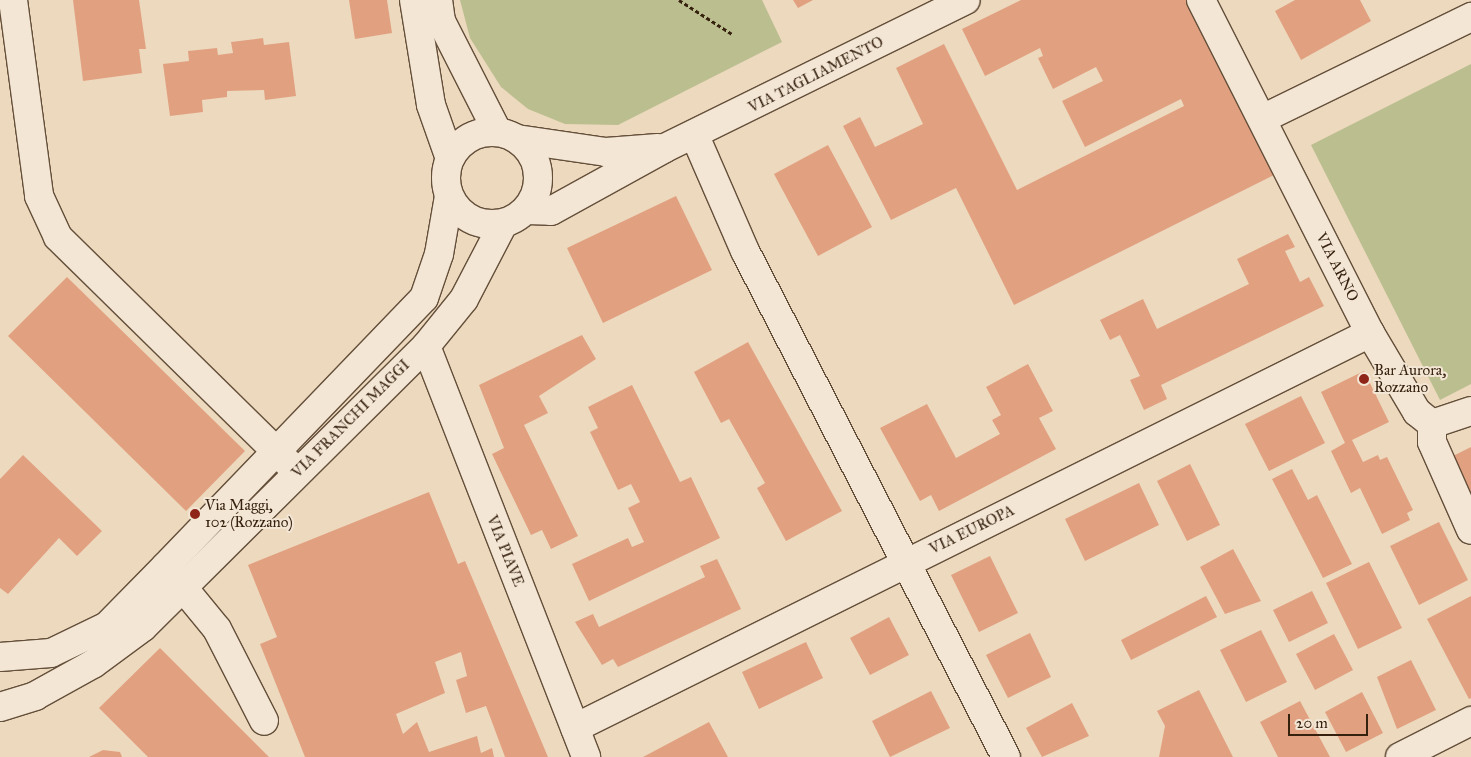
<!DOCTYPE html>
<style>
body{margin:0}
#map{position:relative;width:1471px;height:757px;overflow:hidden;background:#edd9be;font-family:"IM FELL Great Primer",serif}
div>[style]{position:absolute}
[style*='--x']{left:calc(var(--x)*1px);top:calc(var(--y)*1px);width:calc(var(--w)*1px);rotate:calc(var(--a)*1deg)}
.green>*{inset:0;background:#bbbe8f}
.building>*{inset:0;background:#e1a181}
.path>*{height:3px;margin-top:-1.5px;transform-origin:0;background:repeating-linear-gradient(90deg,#36210e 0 4px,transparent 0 6.5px)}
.roads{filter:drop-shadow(1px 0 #644f3a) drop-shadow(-1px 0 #644f3a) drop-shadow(0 1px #644f3a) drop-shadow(0 -1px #644f3a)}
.minor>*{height:28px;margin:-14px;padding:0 14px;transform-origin:14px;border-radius:14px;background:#f3e6d5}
.minor>.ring{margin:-14px;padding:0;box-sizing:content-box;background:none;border:28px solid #f3e6d5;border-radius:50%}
.dots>*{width:14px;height:14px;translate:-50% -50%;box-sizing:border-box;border:2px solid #f3e6d5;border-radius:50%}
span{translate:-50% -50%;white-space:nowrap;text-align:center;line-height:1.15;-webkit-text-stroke:4px #f3e6d5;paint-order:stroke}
.street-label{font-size:15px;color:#36210e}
.poi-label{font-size:15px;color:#36210e}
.left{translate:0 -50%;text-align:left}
.scale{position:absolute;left:1288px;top:714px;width:80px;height:22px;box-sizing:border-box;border:2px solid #36210e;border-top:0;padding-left:6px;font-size:15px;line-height:18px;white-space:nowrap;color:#36210e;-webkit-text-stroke:4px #f3e6d5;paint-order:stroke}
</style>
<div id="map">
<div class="green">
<i style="clip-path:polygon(460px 0,762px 0,782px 42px,618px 125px,565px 124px,528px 109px,501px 87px,470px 38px)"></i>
<i style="clip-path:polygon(1471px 64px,1471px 384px,1440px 400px,1311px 145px)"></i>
</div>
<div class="building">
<i style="clip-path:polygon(73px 0,139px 0,146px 49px,139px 49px,142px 73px,83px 81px)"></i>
<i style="clip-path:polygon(349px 0,387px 0,392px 33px,355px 39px)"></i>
<i style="clip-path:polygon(793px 0,813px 0,798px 8px)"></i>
<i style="clip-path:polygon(1021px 0,1189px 0,1276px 174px,1014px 305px,956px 188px,891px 220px,843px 126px,860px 117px,875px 147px,923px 124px,896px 68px,944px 44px,1017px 190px,1184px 106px,1181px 99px,1085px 147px,1062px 101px,1103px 81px,1096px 67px,1053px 89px,1038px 58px,1043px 56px,1040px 48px,985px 76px,962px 29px)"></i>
<i style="clip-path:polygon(1295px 0,1360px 0,1371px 21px,1301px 60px,1275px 11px)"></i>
<i style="clip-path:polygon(263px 38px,264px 45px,289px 42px,296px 96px,265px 100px,264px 90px,227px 91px,227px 97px,202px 100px,203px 112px,170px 116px,163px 64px,189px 61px,188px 51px,217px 48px,218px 55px,233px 53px,231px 42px)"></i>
<i style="clip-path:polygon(828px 145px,872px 227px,818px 256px,774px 174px)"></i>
<i style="clip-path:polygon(676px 196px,712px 270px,603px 323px,567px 248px)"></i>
<i style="clip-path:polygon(1288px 234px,1295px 247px,1285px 251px,1300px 282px,1309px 277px,1324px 306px,1161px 385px,1167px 399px,1144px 410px,1130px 380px,1140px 376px,1120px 335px,1110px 340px,1100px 320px,1143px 299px,1157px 329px,1249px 284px,1237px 259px)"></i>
<i style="clip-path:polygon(67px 277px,245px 451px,186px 511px,8px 336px)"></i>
<i style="clip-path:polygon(582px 335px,596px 359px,539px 396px,548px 413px,524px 425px,578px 536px,551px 549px,542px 530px,531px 535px,492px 454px,504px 448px,479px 385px)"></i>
<i style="clip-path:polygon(748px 342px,842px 511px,786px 541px,757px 488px,765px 483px,729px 419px,721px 423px,694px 372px)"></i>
<i style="clip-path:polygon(1028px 364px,1053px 411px,1039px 418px,1056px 449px,939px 511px,931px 495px,920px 501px,880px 428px,927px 404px,956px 458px,1000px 434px,992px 420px,1001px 415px,986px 387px)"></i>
<i style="clip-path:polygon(1364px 371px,1389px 422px,1352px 440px,1363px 462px,1378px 455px,1380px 460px,1387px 457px,1413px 510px,1407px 513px,1410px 520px,1382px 534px,1360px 488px,1351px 493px,1331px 451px,1345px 443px,1321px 392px)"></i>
<i style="clip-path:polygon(632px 385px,680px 482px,691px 477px,720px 538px,589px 601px,572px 564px,628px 538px,632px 547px,644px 542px,628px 508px,640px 502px,631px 484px,618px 490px,590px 432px,598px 428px,588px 407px)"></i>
<i style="clip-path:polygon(1301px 396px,1325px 443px,1269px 471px,1245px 424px)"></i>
<i style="clip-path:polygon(1471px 447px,1471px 500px,1451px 457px)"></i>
<i style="clip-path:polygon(23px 455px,102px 531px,77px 556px,59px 538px,8px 594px,0 588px,0 479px)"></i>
<i style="clip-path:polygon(1190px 464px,1220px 525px,1187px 541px,1157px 481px)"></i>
<i style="clip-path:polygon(1292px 469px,1308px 500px,1317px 495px,1352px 564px,1323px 578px,1272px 479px)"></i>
<i style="clip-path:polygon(1139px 483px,1159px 525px,1085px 561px,1065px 519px)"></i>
<i style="clip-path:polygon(429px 492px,458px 564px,465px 561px,548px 757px,505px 757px,486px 706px,466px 713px,456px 680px,467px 676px,461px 652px,435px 662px,445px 693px,396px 714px,403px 734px,417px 722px,429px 752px,477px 736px,481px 753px,492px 748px,494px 757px,305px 757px,260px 644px,277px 637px,248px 565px)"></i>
<i style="clip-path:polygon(1439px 522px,1468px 580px,1419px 605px,1390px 546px)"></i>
<i style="clip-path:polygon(1233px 549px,1261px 601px,1225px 614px,1200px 567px)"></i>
<i style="clip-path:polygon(990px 556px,1018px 613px,979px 632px,951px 575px)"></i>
<i style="clip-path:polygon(717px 559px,741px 609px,618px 667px,613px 659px,602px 665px,575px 622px,593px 614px,599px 627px,705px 577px,700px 566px)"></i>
<i style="clip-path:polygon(1369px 562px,1402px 628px,1358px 649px,1326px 583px)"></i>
<i style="clip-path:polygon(1312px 591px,1328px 623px,1289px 642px,1273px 610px)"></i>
<i style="clip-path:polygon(1206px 596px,1217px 617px,1131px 660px,1121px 640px)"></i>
<i style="clip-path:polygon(1471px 596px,1471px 698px,1469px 699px,1427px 619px)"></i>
<i style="clip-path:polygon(889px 617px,909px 655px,870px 675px,850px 638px)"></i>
<i style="clip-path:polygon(1261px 630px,1287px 682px,1246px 702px,1220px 650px)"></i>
<i style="clip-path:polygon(1030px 633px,1051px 677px,1008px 698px,986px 655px)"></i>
<i style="clip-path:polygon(1334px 634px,1353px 670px,1315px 690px,1296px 654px)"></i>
<i style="clip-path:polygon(806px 642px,823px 678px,759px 709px,742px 672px)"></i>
<i style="clip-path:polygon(160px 648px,269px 757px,148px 757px,99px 708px)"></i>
<i style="clip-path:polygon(1411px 660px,1436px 710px,1397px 729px,1377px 677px)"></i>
<i style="clip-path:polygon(1199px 690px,1233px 757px,1159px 757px,1165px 726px,1157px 711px)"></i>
<i style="clip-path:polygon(931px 691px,950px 728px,890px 757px,872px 721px)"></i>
<i style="clip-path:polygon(1362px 692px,1383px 733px,1346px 752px,1325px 712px)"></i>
<i style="clip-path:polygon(1300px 701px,1330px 757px,1278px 757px,1260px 722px)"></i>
<i style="clip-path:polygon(1072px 703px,1089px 736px,1042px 757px,1026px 728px)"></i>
<i style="clip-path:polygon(709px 722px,728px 757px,643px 757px)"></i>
<i style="clip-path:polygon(103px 750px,120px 752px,122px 757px,89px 757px)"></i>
</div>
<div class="path">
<i style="--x:679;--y:0;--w:63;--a:32.7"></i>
</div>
<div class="roads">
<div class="minor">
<i style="--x:13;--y:0;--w:198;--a:82.4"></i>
<i style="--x:39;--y:196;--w:45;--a:65.1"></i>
<i style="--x:58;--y:237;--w:325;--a:44.5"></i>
<i style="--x:414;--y:0;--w:106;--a:80.8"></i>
<i style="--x:431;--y:105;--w:54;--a:70.6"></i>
<i style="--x:438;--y:0;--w:21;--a:82"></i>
<i style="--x:441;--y:21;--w:123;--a:63"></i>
<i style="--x:1201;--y:0;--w:373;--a:63.1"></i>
<i style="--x:1370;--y:333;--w:92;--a:59.3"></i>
<i style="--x:1417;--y:412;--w:19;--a:39"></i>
<i style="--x:1262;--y:119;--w:233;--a:-26"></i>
<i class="ring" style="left:446px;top:132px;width:64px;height:64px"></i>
<i style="--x:695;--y:136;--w:125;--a:66.5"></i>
<i style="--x:745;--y:251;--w:569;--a:62.71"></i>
<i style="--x:517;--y:139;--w:90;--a:8.3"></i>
<i style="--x:606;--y:152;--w:52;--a:-4.4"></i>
<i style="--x:527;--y:210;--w:24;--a:2"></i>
<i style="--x:551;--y:211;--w:130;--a:-28.9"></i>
<i style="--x:665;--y:148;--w:335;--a:-26.2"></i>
<i style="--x:426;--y:346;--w:441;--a:68.7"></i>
<i style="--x:1432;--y:424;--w:18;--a:90"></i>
<i style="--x:1432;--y:442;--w:96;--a:66.1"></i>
<i style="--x:1432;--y:424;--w:41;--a:-18.4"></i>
<i style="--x:171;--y:573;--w:72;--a:50.6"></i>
<i style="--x:217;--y:629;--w:103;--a:62.9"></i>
<i style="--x:0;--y:657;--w:51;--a:-4.5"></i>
<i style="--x:51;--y:653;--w:62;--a:-25.7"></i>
<i style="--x:107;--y:626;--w:83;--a:-45.5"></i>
<i style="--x:165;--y:567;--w:373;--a:-46.1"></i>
<i style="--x:424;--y:298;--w:46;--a:-71.2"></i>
<i style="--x:439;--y:254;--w:59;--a:-80.2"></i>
<i style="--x:0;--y:707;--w:37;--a:-17"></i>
<i style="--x:35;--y:696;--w:66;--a:-28.9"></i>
<i style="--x:93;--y:664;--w:62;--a:-36.5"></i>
<i style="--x:143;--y:627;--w:399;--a:-44.8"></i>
<i style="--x:426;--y:346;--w:60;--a:-51"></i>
<i style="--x:464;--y:299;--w:85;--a:-62.5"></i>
<i style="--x:575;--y:728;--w:888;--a:-26.42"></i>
<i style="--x:1400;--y:757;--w:80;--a:-26.9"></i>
</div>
</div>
<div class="dots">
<i style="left:1364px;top:379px;background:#8f2418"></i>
<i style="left:195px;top:514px;background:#8f2418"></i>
</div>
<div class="street-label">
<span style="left:816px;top:75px;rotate:-27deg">VIA TAGLIAMENTO</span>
<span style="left:1337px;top:267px;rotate:63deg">VIA ARNO</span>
<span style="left:351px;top:419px;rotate:-45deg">VIA FRANCHI MAGGI</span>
<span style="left:972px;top:530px;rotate:-26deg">VIA EUROPA</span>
<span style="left:505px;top:551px;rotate:68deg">VIA PIAVE</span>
</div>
<div class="poi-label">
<span class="left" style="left:1374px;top:379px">Bar Aurora,<br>Rozzano</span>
<span class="left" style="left:205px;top:514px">Via Maggi,<br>102 (Rozzano)</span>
</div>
<div class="scale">20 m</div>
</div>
